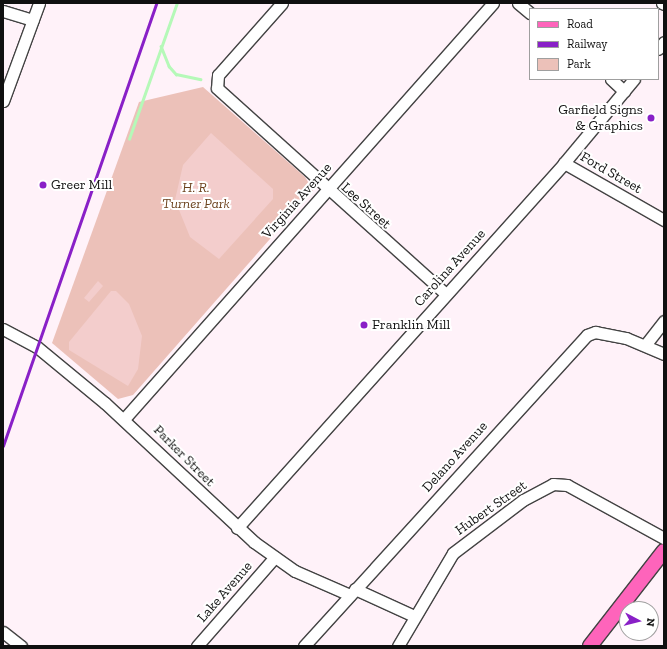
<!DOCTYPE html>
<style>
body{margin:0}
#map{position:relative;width:667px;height:649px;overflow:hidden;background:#fff2f9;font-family:"Zilla Slab",serif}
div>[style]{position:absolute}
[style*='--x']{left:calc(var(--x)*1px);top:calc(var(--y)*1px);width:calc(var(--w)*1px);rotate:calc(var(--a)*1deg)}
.green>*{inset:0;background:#ecc1b9}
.pitch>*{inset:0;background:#f3cdcc}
.stream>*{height:2.5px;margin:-1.25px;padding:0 1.25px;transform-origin:1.25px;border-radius:1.25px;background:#b5f9b8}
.roads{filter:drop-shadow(1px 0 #434343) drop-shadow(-1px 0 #434343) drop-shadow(0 1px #434343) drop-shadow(0 -1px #434343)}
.minor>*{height:11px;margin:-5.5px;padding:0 5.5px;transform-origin:5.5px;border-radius:5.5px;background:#fff}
.major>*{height:14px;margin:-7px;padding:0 7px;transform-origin:7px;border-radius:7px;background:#fe64bb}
.rail>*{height:2.5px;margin:-1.25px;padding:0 1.25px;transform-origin:1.25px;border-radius:1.25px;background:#8920c7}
.dots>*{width:11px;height:11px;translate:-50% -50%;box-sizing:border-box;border:2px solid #fff;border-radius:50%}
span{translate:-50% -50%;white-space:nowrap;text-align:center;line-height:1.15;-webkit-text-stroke:4px #fff;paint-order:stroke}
.poi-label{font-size:14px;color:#101010}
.right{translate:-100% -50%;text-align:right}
.left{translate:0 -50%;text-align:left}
.street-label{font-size:14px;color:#101010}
.park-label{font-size:14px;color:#6b411c;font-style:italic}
.frame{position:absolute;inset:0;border:4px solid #101010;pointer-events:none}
.legend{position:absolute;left:529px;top:8px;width:130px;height:72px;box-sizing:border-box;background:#fff;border:1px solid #9f9f9f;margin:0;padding:5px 7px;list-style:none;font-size:12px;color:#101010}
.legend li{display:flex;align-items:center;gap:8px;height:20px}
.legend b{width:20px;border:1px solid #9f9f9f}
.north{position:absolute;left:619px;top:601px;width:40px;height:40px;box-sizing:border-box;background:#fff;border:1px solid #9f9f9f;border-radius:50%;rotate:97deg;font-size:11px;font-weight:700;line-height:16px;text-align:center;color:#101010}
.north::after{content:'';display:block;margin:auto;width:14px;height:18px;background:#8920c7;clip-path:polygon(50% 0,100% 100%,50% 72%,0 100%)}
</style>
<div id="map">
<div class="green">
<i style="clip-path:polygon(203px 87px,305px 177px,313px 190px,133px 395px,118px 399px,52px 343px,139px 102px)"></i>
</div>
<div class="pitch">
<i style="clip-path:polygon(211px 133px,273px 189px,273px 199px,219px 259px,190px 237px,175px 200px,183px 165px)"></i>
<i style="clip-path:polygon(98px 281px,103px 286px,89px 302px,84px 298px)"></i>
<i style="clip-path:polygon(111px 291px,116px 291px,129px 304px,142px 336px,138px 369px,128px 386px,69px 350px,69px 342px)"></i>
</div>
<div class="stream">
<i style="--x:161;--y:46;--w:22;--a:68"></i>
<i style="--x:169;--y:66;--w:11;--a:49"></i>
<i style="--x:176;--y:74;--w:25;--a:12"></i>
<i style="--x:129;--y:139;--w:144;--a:-70.6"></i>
</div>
<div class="roads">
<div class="minor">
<i style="--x:282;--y:3;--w:96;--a:131.6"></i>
<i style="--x:218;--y:75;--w:13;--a:94"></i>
<i style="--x:217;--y:88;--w:308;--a:42"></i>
<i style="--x:518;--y:3;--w:16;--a:40"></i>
<i style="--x:662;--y:3;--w:2;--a:27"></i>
<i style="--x:3;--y:11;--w:31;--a:17"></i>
<i style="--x:658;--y:49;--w:9;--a:-49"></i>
<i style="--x:611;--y:79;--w:18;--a:43"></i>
<i style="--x:3;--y:101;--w:104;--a:-69.8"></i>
<i style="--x:564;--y:163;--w:115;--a:29.7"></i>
<i style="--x:3;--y:329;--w:38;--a:28"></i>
<i style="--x:37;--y:347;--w:88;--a:39.5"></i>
<i style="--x:105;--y:403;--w:204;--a:43"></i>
<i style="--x:254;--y:542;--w:50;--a:35.3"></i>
<i style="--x:295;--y:571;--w:60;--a:23.6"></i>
<i style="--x:646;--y:344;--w:29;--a:-52"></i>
<i style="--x:124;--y:419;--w:556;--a:-48.43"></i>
<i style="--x:237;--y:528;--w:490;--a:-48.1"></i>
<i style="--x:564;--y:163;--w:109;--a:-50.2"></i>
<i style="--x:355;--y:589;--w:65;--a:24.6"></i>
<i style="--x:3;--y:632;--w:23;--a:38"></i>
<i style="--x:197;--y:646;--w:118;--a:-48.8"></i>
<i style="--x:304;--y:646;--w:420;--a:-47.7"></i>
<i style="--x:587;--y:335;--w:9;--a:-21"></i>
<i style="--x:595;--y:332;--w:32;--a:11"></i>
<i style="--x:626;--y:338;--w:41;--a:22.8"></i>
<i style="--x:398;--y:646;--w:108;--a:-59.4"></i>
<i style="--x:453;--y:553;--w:88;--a:-37.1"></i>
<i style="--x:523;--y:500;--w:34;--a:-28"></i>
<i style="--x:553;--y:484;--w:14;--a:4"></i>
<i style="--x:567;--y:485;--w:111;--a:28.7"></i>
</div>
<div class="major">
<i style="--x:590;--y:646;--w:120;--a:-52.1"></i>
</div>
</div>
<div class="rail">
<i style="--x:3;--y:446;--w:469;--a:-70.9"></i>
</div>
<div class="dots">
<i style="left:651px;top:118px;background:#8920c7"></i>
<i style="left:43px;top:185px;background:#8920c7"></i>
<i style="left:364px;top:325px;background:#8920c7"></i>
</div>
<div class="poi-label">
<span class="right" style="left:643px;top:118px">Garfield Signs<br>&amp; Graphics</span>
<span class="left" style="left:51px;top:185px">Greer Mill</span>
<span class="left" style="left:372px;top:325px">Franklin Mill</span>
</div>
<div class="street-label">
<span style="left:611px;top:173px;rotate:30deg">Ford Street</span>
<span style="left:297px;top:201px;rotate:-48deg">Virginia Avenue</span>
<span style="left:366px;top:206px;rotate:42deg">Lee Street</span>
<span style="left:450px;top:268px;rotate:-48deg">Carolina Avenue</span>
<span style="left:184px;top:456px;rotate:45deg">Parker Street</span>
<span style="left:455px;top:457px;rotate:-48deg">Delano Avenue</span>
<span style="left:491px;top:508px;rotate:-35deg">Hubert Street</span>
<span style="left:225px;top:592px;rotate:-49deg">Lake Avenue</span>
</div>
<div class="park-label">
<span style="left:196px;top:196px">H. R.<br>Turner Park</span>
</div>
<div class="frame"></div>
<ul class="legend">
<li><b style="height:5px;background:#fe64bb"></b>Road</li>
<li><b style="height:5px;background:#8920c7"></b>Railway</li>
<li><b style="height:11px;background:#ecc1b9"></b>Park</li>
</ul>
<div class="north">N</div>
</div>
